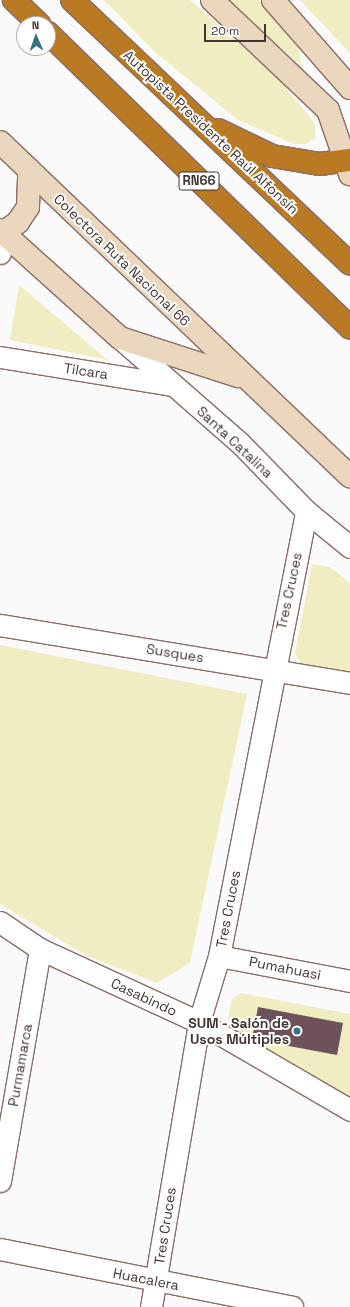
<!DOCTYPE html>
<meta charset="utf-8">
<style>
body{margin:0}
#map{position:relative;width:350px;height:1307px;overflow:hidden;background:#fafafa;font-family:"Space Grotesk",sans-serif}
div>[style]{position:absolute}
[style*='--x']{left:calc(var(--x)*1px);top:calc(var(--y)*1px);width:calc(var(--w)*1px);rotate:calc(var(--a)*1deg)}
.green>*{inset:0;background:#f1edc3}
.building>*{inset:0;background:#6d525a}
.roads{filter:drop-shadow(1px 0 #8a6d66) drop-shadow(-1px 0 #8a6d66) drop-shadow(0 1px #8a6d66) drop-shadow(0 -1px #8a6d66)}
.minor>*{height:21px;margin:-10.5px;padding:0 10.5px;transform-origin:10.5px;border-radius:10.5px;background:#fff}
.secondary>*{height:22px;margin:-11px;padding:0 11px;transform-origin:11px;border-radius:11px;background:#ead7bd}
.motorway>*{height:22px;margin:-11px;padding:0 11px;transform-origin:11px;border-radius:11px;background:#ba7a23}
.dots>*{width:11px;height:11px;translate:-50% -50%;box-sizing:border-box;border:2px solid #fff;border-radius:50%}
span{translate:-50% -50%;white-space:nowrap;text-align:center;line-height:1.15;-webkit-text-stroke:4px #fff;paint-order:stroke}
.shield-label span{padding:1px 3px;background:#fff;border:1px solid;border-radius:3px;-webkit-text-stroke-width:0}
.shield-label{font-size:13px;color:#413431;font-weight:700}
.street-label{font-size:14px;color:#413431}
.poi-label{font-size:14px;color:#413431;font-weight:700}
.right{translate:-100% -50%;text-align:right}
.north{position:absolute;left:16px;top:16px;width:40px;height:40px;box-sizing:border-box;background:#fff;border:1px solid #b3aead;border-radius:50%;rotate:358deg;font-size:11px;font-weight:700;line-height:16px;text-align:center;color:#413431}
.north::after{content:'';display:block;margin:auto;width:14px;height:18px;background:#327386;clip-path:polygon(50% 0,100% 100%,50% 72%,0 100%)}
.scale{position:absolute;left:204px;top:24px;width:62px;height:18px;box-sizing:border-box;border:2px solid #413431;border-top:0;padding-left:5px;font-size:12px;line-height:14px;white-space:nowrap;color:#413431;-webkit-text-stroke:3px #fff;paint-order:stroke}
</style>
<div id="map">
<div class="green">
<i style="clip-path:polygon(104px 0,190px 0,275px 75px,315px 123px,315px 139px,306px 144px,294px 144px,238px 120px,155px 52px)"></i>
<i style="clip-path:polygon(228px 0,259px 0,299px 49px,301px 66px)"></i>
<i style="clip-path:polygon(300px 0,350px 0,350px 53px)"></i>
<i style="clip-path:polygon(19px 285px,108px 360px,10px 340px)"></i>
<i style="clip-path:polygon(312px 564px,330px 567px,350px 583px,350px 674px,301px 664px,295px 653px)"></i>
<i style="clip-path:polygon(0 645px,247px 694px,190px 963px,157px 983px,87px 956px,0 904px)"></i>
<i style="clip-path:polygon(241px 993px,350px 1014px,350px 1102px,226px 1030px,232px 999px)"></i>
</div>
<div class="building">
<i style="clip-path:polygon(258px 1007px,343px 1023px,337px 1055px,252px 1039px)"></i>
</div>
<div class="roads">
<div class="minor">
<i style="--x:0;--y:253;--w:20;--a:-81"></i>
<i style="--x:120;--y:338;--w:158;--a:41.2"></i>
<i style="--x:239;--y:442;--w:96;--a:45.8"></i>
<i style="--x:306;--y:511;--w:57;--a:39.3"></i>
<i style="--x:0;--y:357;--w:174;--a:9.2"></i>
<i style="--x:0;--y:625;--w:355;--a:9.4"></i>
<i style="--x:0;--y:922;--w:48;--a:34"></i>
<i style="--x:40;--y:949;--w:175;--a:24.7"></i>
<i style="--x:199;--y:1022;--w:175;--a:30.2"></i>
<i style="--x:219;--y:956;--w:133;--a:10.8"></i>
<i style="--x:0;--y:1181;--w:235;--a:-80.2"></i>
<i style="--x:0;--y:1249;--w:298;--a:11.2"></i>
<i style="--x:151;--y:1307;--w:289;--a:-80.4"></i>
<i style="--x:199;--y:1022;--w:69;--a:-73.1"></i>
<i style="--x:219;--y:956;--w:453;--a:-78.9"></i>
</div>
<div class="secondary">
<i style="--x:212;--y:0;--w:160;--a:43.5"></i>
<i style="--x:328;--y:110;--w:68;--a:71"></i>
<i style="--x:273;--y:0;--w:117;--a:48.8"></i>
<i style="--x:0;--y:142;--w:484;--a:43.7"></i>
<i style="--x:0;--y:230;--w:161;--a:42"></i>
<i style="--x:120;--y:338;--w:124;--a:17.9"></i>
<i style="--x:3;--y:233;--w:19;--a:-36"></i>
<i style="--x:18;--y:222;--w:18;--a:-56"></i>
<i style="--x:28;--y:207;--w:37;--a:-88"></i>
</div>
<div class="motorway">
<i style="--x:14;--y:0;--w:35;--a:44"></i>
<i style="--x:72;--y:0;--w:383;--a:43.5"></i>
<i style="--x:48;--y:33;--w:422;--a:44.3"></i>
<i style="--x:218;--y:130;--w:60;--a:25.7"></i>
<i style="--x:272;--y:156;--w:49;--a:9.5"></i>
<i style="--x:320;--y:164;--w:30;--a:-8"></i>
</div>
</div>
<div class="dots">
<i style="left:297px;top:1031px;background:#327386"></i>
</div>
<div class="shield-label">
<span style="left:199px;top:181px">RN66</span>
</div>
<div class="street-label">
<span style="left:211px;top:132px;rotate:43deg">Autopista Presidente Raúl Alfonsín</span>
<span style="left:122px;top:260px;rotate:44deg">Colectora Ruta Nacional 66</span>
<span style="left:86px;top:371px;rotate:9deg">Tilcara</span>
<span style="left:235px;top:442px;rotate:43deg">Santa Catalina</span>
<span style="left:289px;top:591px;rotate:-78deg">Tres Cruces</span>
<span style="left:175px;top:653px;rotate:9deg">Susques</span>
<span style="left:228px;top:909px;rotate:-79deg">Tres Cruces</span>
<span style="left:285px;top:968px;rotate:11deg">Pumahuasi</span>
<span style="left:144px;top:997px;rotate:25deg">Casabindo</span>
<span style="left:20px;top:1065px;rotate:-80deg">Purmamarca</span>
<span style="left:165px;top:1226px;rotate:-81deg">Tres Cruces</span>
<span style="left:146px;top:1279px;rotate:11deg">Huacalera</span>
</div>
<div class="poi-label">
<span class="right" style="left:289px;top:1031px">SUM - Salón de<br>Usos Múltiples</span>
</div>
<div class="north">N</div>
<div class="scale">20 m</div>
</div>
